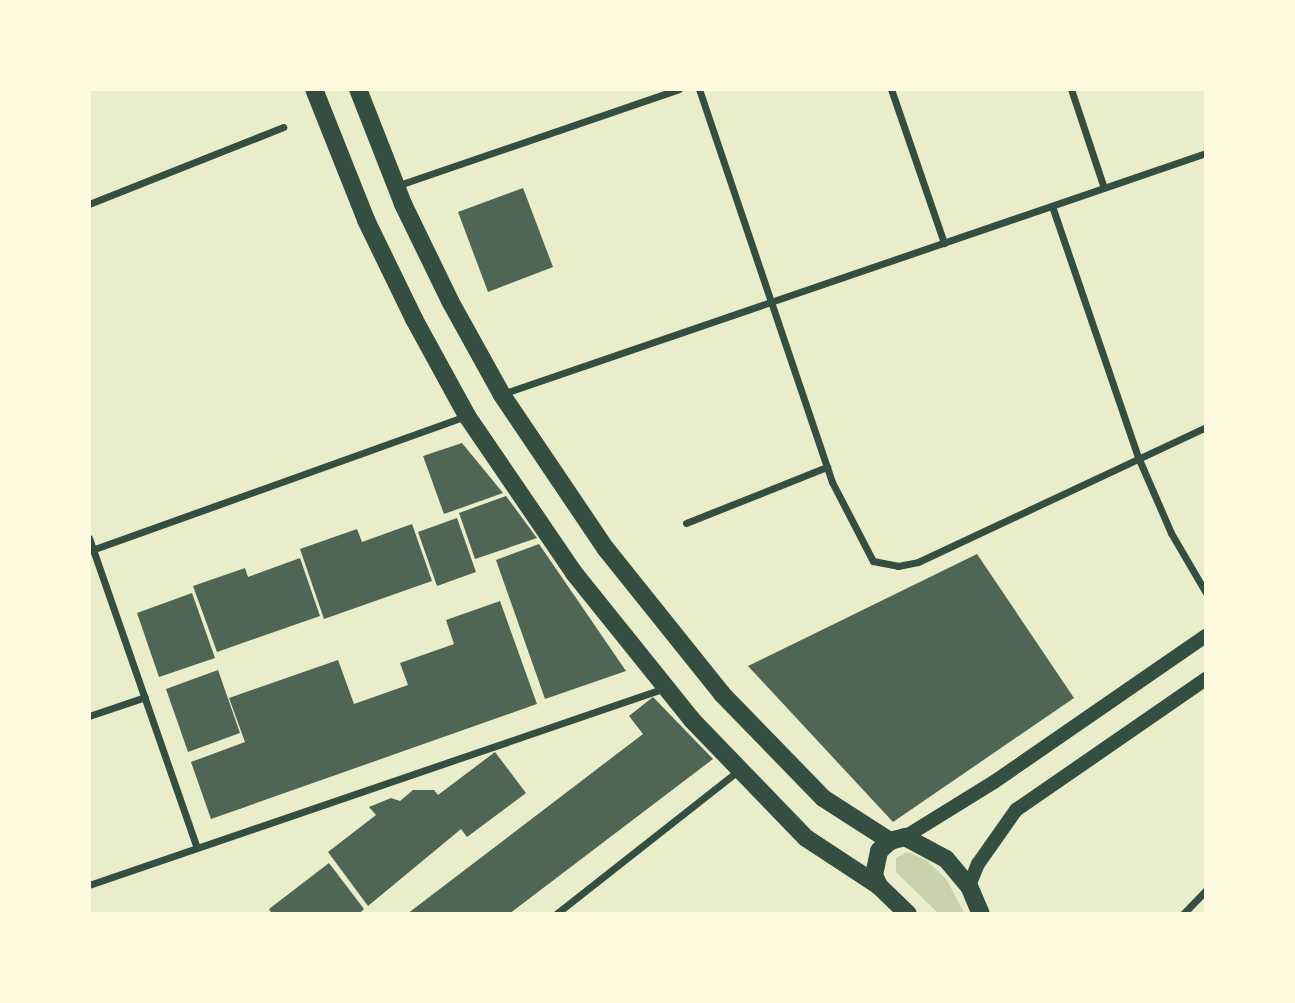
<!DOCTYPE html>
<style>
body{margin:0}
#map{position:relative;width:1295px;height:1003px;overflow:hidden;background:#e9edc9;font-family:"Fira Sans",sans-serif}
div>[style]{position:absolute}
[style*='--x']{left:calc(var(--x)*1px);top:calc(var(--y)*1px);width:calc(var(--w)*1px);rotate:calc(var(--a)*1deg)}
.green>*{inset:0;background:#cad2ad}
.building>*{inset:0;background:#4f6655}
.minor>*{height:7px;margin:-3.5px;padding:0 3.5px;transform-origin:3.5px;border-radius:3.5px;background:#344e41}
.secondary>*{height:14px;margin:-7px;padding:0 7px;transform-origin:7px;border-radius:7px;background:#344e41}
.primary>*{height:18px;margin:-9px;padding:0 9px;transform-origin:9px;border-radius:9px;background:#344e41}
span{translate:-50% -50%;white-space:nowrap;text-align:center;line-height:1.15;-webkit-text-stroke:6px #fefae0;paint-order:stroke}
.frame{position:absolute;inset:0;border:91px solid #fefae0;pointer-events:none}
</style>
<div id="map">
<div class="green">
<i style="clip-path:polygon(907px 852px,926px 860px,946px 879px,965px 914px,939px 914px,896px 872px,896px 858px)"></i>
</div>
<div class="building">
<i style="clip-path:polygon(523px 188px,553px 267px,488px 292px,458px 212px)"></i>
<i style="clip-path:polygon(462px 443px,503px 493px,444px 514px,423px 456px)"></i>
<i style="clip-path:polygon(506px 496px,537px 538px,475px 559px,459px 513px)"></i>
<i style="clip-path:polygon(457px 518px,476px 572px,437px 586px,418px 532px)"></i>
<i style="clip-path:polygon(412px 524px,432px 581px,324px 619px,300px 549px,357px 529px,362px 542px)"></i>
<i style="clip-path:polygon(539px 544px,626px 671px,545px 699px,496px 560px)"></i>
<i style="clip-path:polygon(977px 554px,1074px 698px,893px 822px,748px 666px)"></i>
<i style="clip-path:polygon(300px 558px,320px 616px,217px 652px,193px 586px,245px 568px,248px 577px)"></i>
<i style="clip-path:polygon(192px 593px,215px 658px,159px 677px,137px 613px)"></i>
<i style="clip-path:polygon(500px 601px,537px 704px,211px 819px,191px 762px,245px 742px,229px 698px,338px 660px,354px 704px,408px 685px,400px 663px,454px 644px,446px 620px)"></i>
<i style="clip-path:polygon(218px 670px,240px 733px,188px 752px,166px 689px)"></i>
<i style="clip-path:polygon(653px 697px,713px 759px,509px 914px,407px 914px,643px 734px,629px 716px)"></i>
<i style="clip-path:polygon(495px 752px,526px 793px,467px 837px,461px 829px,368px 906px,328px 852px,376px 815px,369px 807px,391px 798px,400px 801px,413px 790px,434px 790px,438px 795px)"></i>
<i style="clip-path:polygon(329px 863px,364px 909px,359px 914px,272px 914px,269px 909px)"></i>
</div>
<div class="minor">
<i style="--x:699;--y:89;--w:415;--a:71.3"></i>
<i style="--x:832;--y:482;--w:89;--a:62.6"></i>
<i style="--x:873;--y:561;--w:25;--a:11"></i>
<i style="--x:898;--y:566;--w:20;--a:-11"></i>
<i style="--x:918;--y:562;--w:318;--a:-25.1"></i>
<i style="--x:891;--y:89;--w:163;--a:71"></i>
<i style="--x:1071;--y:89;--w:104;--a:71.6"></i>
<i style="--x:396;--y:186;--w:299;--a:-18.9"></i>
<i style="--x:89;--y:204;--w:209;--a:-21.6"></i>
<i style="--x:1052;--y:206;--w:265;--a:71.1"></i>
<i style="--x:1138;--y:457;--w:83;--a:66.5"></i>
<i style="--x:1171;--y:533;--w:69;--a:59.7"></i>
<i style="--x:502;--y:394;--w:744;--a:-18.9"></i>
<i style="--x:686;--y:523;--w:152;--a:-21.7"></i>
<i style="--x:89;--y:538;--w:328;--a:70.8"></i>
<i style="--x:89;--y:551;--w:401;--a:-19.7"></i>
<i style="--x:89;--y:716;--w:59;--a:-18.7"></i>
<i style="--x:89;--y:885;--w:609;--a:-18.88"></i>
<i style="--x:556;--y:914;--w:233;--a:-38.2"></i>
<i style="--x:1183;--y:914;--w:33;--a:-46"></i>
</div>
<div class="secondary">
<i style="--x:905;--y:837;--w:105;--a:-31.7"></i>
<i style="--x:994;--y:782;--w:257;--a:-34.6"></i>
<i style="--x:969;--y:886;--w:24;--a:-68"></i>
<i style="--x:978;--y:864;--w:66;--a:-54.9"></i>
<i style="--x:1016;--y:810;--w:231;--a:-34.6"></i>
</div>
<div class="primary">
<i style="--x:314;--y:89;--w:141;--a:68.3"></i>
<i style="--x:366;--y:220;--w:110;--a:64.1"></i>
<i style="--x:414;--y:319;--w:111;--a:61.3"></i>
<i style="--x:467;--y:416;--w:190;--a:55.7"></i>
<i style="--x:574;--y:573;--w:189;--a:51.2"></i>
<i style="--x:692;--y:720;--w:164;--a:46"></i>
<i style="--x:806;--y:838;--w:87;--a:33.3"></i>
<i style="--x:358;--y:89;--w:123;--a:68.6"></i>
<i style="--x:403;--y:204;--w:108;--a:64.1"></i>
<i style="--x:450;--y:301;--w:107;--a:61"></i>
<i style="--x:502;--y:395;--w:186;--a:56"></i>
<i style="--x:606;--y:549;--w:186;--a:51.3"></i>
<i style="--x:722;--y:694;--w:145;--a:45.8"></i>
<i style="--x:823;--y:798;--w:80;--a:32.7"></i>
<i style="--x:908;--y:914;--w:40;--a:-136"></i>
<i style="--x:879;--y:886;--w:12;--a:-114"></i>
<i style="--x:874;--y:875;--w:25;--a:-78"></i>
<i style="--x:879;--y:851;--w:15;--a:-42"></i>
<i style="--x:890;--y:841;--w:16;--a:-15"></i>
<i style="--x:905;--y:837;--w:47;--a:28.2"></i>
<i style="--x:946;--y:859;--w:35;--a:50"></i>
<i style="--x:969;--y:886;--w:30;--a:67"></i>
</div>
<div class="frame"></div>
</div>
